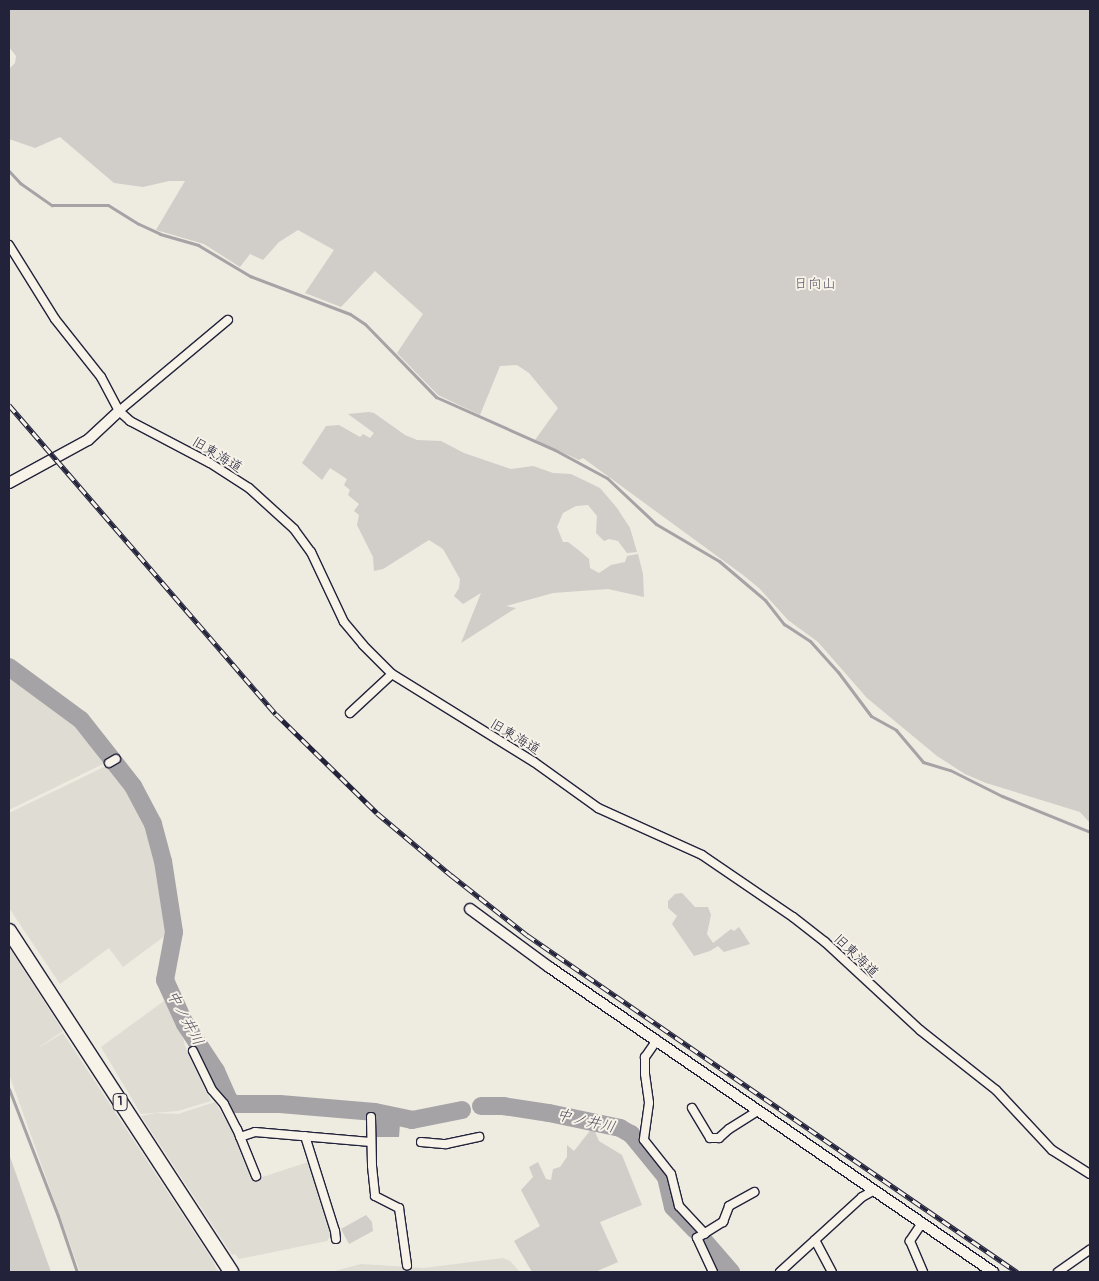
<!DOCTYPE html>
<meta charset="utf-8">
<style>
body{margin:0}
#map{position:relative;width:1099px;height:1281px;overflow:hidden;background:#eeebe1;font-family:Pangolin,"Klee One",sans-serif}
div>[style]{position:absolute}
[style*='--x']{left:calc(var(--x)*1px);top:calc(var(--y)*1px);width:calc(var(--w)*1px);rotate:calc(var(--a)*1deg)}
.built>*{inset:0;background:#dfdcd4}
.green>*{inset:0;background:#d1cdc9}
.water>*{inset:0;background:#a6a3a6}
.stream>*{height:3px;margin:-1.5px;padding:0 1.5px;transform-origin:1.5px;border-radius:1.5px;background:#a6a3a6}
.river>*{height:18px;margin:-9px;padding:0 9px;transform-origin:9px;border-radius:9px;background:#a6a3a6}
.roads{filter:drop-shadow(1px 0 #22223b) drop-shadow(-1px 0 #22223b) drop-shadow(0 1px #22223b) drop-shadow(0 -1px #22223b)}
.minor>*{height:8px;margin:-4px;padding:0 4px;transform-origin:4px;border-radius:4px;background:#f7f3e8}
.tertiary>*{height:10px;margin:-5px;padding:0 5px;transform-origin:5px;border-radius:5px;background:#f7f3e8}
.trunk>*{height:14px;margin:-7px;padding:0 7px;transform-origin:7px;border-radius:7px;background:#f7f3e8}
.rail>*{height:5px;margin-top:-2.5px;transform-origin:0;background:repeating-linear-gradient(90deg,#f7f3e8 0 9px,#22223b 0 18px);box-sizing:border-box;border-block:1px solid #22223b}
span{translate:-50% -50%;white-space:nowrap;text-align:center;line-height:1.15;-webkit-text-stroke:4px #f7f3e8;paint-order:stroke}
.shield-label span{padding:1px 4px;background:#f7f3e8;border:1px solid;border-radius:4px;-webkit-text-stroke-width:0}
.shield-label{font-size:12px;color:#22223b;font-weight:700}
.park-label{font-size:14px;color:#575566}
.street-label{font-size:14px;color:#22223b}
.water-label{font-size:15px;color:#504f60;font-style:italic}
.frame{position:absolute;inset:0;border:10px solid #22223b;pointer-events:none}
</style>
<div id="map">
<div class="built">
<i style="clip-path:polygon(9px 678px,68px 720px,83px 735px,103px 764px,9px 810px)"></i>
<i style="clip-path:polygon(106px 766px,128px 792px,150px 840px,166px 919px,166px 935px,123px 967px,109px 948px,60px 984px,9px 908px,9px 813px)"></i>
<i style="clip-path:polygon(9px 947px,63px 1031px,35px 1050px,63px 1033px,213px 1261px,218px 1272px,80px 1272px,9px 1074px)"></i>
<i style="clip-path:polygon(168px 998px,180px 1027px,185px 1046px,211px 1101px,178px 1111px,141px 1114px,101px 1047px)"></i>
<i style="clip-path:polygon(215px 1102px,233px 1132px,243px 1160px,253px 1180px,308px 1162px,331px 1234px,327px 1241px,239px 1259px,235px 1254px,232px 1255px,141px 1116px,156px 1113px,178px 1114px)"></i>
<i style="clip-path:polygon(503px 1258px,510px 1261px,520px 1272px,331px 1272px,361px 1264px,424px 1268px)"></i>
</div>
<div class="green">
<i style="clip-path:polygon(9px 9px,1090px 9px,1090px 823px,1080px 812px,986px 783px,965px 774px,937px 756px,867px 698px,818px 642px,788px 620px,759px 588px,743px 575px,583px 458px,579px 460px,535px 440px,558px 408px,529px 373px,517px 365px,500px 366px,480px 415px,438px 395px,397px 353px,423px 314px,375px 271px,341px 307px,305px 293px,334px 250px,298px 230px,279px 242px,263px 260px,250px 254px,240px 267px,204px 244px,156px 230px,185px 181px,169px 181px,143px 187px,114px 183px,60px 137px,35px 148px,9px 139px,9px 69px,15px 63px,16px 56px,9px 47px)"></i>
<i style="clip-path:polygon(369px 412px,374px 413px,405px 435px,417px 440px,441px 441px,464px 453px,511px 469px,533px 466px,553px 473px,571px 474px,600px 488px,617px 508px,630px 528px,637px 552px,627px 553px,618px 541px,609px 539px,604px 541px,596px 533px,597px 516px,588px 505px,576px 506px,563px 513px,557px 527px,563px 542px,568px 542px,581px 552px,589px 559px,590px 568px,599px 573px,611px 565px,625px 562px,627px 556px,638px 554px,643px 574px,644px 597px,608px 589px,553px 593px,506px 606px,516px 608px,461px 643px,481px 593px,463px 604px,454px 596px,459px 588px,460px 579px,443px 549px,429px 540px,383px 569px,374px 571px,373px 557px,357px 525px,359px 515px,354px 511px,359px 504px,348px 495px,350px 490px,344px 485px,347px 479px,330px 468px,322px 480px,302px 463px,326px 426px,339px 425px,360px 437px,363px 434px,370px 438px,374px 433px,348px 414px)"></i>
<i style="clip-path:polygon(682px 893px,695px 907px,708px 907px,711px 915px,707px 934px,713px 943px,731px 929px,734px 931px,739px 927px,750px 944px,724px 952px,718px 946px,710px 951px,694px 956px,672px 924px,677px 916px,668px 908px,668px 901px,675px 894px)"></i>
<i style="clip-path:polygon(593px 1127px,599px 1141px,622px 1155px,642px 1205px,600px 1222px,618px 1262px,595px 1272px,532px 1272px,514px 1241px,540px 1226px,521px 1190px,533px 1177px,529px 1167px,538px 1162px,546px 1179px,551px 1180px,553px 1169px,560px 1167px,567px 1157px,567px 1145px,574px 1151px)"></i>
<i style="clip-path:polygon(9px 1154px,51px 1272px,9px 1272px)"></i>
<i style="clip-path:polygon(366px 1215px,372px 1222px,373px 1231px,349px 1244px,341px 1229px)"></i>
</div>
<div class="water">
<i style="clip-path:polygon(376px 1118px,400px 1124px,399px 1137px,376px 1137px)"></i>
</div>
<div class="stream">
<i style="--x:9;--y:171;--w:16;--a:47"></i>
<i style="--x:20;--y:183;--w:39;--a:35"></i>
<i style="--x:52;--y:205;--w:56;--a:0"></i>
<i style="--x:108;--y:205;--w:36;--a:32"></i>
<i style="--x:139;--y:224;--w:23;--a:25"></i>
<i style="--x:160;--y:234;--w:40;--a:16"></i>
<i style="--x:198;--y:245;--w:61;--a:30.8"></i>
<i style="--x:250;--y:276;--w:107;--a:20.8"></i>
<i style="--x:350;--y:314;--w:18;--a:34"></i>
<i style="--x:365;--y:324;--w:102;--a:45.8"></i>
<i style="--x:436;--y:397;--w:130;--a:24"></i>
<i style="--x:555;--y:450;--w:59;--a:28.3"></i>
<i style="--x:607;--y:478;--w:67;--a:43.2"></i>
<i style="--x:656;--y:524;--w:73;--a:30.4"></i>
<i style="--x:719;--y:561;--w:60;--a:40.3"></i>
<i style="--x:765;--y:600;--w:31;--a:52"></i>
<i style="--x:784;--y:624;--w:31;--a:33"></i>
<i style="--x:810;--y:641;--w:42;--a:47.9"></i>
<i style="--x:838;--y:672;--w:55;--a:53.1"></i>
<i style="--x:871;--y:716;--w:29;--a:29"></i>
<i style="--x:896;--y:730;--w:42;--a:49.8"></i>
<i style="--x:923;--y:762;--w:28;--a:17"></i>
<i style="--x:950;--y:770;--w:58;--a:26.6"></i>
<i style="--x:1002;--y:796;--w:95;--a:22.2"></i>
<i style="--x:9;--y:1089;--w:136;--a:68.9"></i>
<i style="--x:58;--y:1216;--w:59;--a:71.3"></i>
</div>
<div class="river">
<i style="--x:9;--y:667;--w:89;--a:36.4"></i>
<i style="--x:81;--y:720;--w:84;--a:51.8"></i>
<i style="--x:133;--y:786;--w:43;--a:62.2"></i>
<i style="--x:153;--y:824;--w:38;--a:75"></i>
<i style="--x:163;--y:861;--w:72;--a:81.2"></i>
<i style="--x:174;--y:932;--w:49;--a:100.6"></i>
<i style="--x:165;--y:980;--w:48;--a:65.6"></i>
<i style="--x:185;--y:1024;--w:56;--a:56.6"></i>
<i style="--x:216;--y:1071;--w:34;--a:66"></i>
<i style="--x:230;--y:1102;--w:6;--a:18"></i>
<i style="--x:236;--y:1104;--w:44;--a:0"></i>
<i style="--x:280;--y:1104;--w:95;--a:4.8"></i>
<i style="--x:375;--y:1112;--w:38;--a:12"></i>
<i style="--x:412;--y:1120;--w:51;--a:-11.3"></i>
<i style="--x:481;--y:1106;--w:22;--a:0"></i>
<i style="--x:503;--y:1106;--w:47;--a:8.7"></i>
<i style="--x:549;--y:1113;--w:73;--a:11.9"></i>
<i style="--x:620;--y:1128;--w:13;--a:29"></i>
<i style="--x:631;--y:1134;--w:55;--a:50.9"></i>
<i style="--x:666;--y:1177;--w:31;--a:77"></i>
<i style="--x:673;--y:1207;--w:32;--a:46"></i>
<i style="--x:705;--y:1242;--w:40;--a:49"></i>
</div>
<div class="roads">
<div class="minor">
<i style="--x:9;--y:245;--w:87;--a:58.1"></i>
<i style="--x:55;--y:319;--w:74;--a:51.6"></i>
<i style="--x:101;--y:377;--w:38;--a:62"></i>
<i style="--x:119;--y:411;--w:15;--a:42"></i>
<i style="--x:130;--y:421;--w:90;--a:27.7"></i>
<i style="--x:210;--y:463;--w:46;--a:32.7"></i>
<i style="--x:249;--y:488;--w:61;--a:42.3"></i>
<i style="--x:294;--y:529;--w:29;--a:54"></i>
<i style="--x:311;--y:552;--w:77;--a:64.8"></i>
<i style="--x:344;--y:622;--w:30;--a:50"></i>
<i style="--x:363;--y:645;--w:41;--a:45"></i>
<i style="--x:392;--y:674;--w:167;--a:31.8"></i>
<i style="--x:534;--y:762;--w:79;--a:35.7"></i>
<i style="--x:598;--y:808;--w:114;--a:24.3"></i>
<i style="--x:702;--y:855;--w:110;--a:34.3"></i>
<i style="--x:793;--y:917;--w:41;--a:38"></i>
<i style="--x:825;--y:942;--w:129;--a:42.8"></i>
<i style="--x:920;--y:1030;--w:97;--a:38.3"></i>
<i style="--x:996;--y:1090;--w:82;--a:47"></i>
<i style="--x:1052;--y:1150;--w:45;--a:32.3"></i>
<i style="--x:119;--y:411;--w:142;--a:-39.9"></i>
<i style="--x:350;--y:713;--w:57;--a:-42.9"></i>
<i style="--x:109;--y:763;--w:8;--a:-30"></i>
<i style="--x:657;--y:1040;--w:21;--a:125"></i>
<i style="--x:645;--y:1057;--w:17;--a:90"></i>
<i style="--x:645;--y:1074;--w:29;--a:82"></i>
<i style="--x:649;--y:1103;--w:37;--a:98"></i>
<i style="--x:644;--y:1140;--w:43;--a:51.5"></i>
<i style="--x:671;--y:1174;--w:33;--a:76"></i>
<i style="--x:679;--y:1206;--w:38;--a:47"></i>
<i style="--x:193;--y:1051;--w:43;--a:64"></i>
<i style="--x:212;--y:1090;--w:18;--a:49"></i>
<i style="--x:224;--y:1104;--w:28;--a:63"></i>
<i style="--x:237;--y:1129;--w:51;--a:68"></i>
<i style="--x:692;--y:1108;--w:35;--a:59"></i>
<i style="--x:710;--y:1138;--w:9;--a:0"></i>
<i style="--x:719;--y:1138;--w:13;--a:-42"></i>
<i style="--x:729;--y:1129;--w:34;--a:-32"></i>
<i style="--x:371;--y:1117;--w:49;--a:88.8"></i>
<i style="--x:372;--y:1166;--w:30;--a:84"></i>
<i style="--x:375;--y:1196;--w:27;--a:27"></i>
<i style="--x:399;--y:1208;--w:58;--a:82"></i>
<i style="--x:305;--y:1136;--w:100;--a:72.5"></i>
<i style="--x:335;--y:1231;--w:8;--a:83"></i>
<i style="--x:240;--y:1137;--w:16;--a:-18"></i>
<i style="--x:255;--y:1132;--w:116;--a:4.9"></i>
<i style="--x:421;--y:1142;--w:25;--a:5"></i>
<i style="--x:446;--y:1144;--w:34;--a:-12"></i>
<i style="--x:922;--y:1223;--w:22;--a:124"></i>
<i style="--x:910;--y:1241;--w:34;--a:67"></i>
<i style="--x:815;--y:1240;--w:36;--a:62"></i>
<i style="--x:713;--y:1272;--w:38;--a:-115"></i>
<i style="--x:697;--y:1238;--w:31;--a:-32"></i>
<i style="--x:723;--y:1222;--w:17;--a:-69"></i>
<i style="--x:729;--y:1206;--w:29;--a:-29"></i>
<i style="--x:780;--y:1272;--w:111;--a:-42.4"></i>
<i style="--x:862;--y:1197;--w:13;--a:-29"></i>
<i style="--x:1058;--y:1272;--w:39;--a:-35"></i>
</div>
<div class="tertiary">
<i style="--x:9;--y:483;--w:90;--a:-28.6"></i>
<i style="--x:88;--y:440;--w:42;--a:-43.1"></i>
<i style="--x:470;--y:909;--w:98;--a:36.3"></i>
<i style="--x:549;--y:967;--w:539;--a:34.49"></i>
</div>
<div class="trunk">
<i style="--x:9;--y:931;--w:407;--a:56.9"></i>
</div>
</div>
<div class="rail">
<i style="--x:9;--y:405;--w:408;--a:49.2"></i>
<i style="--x:276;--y:714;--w:141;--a:44.4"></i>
<i style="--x:377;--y:813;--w:97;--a:40"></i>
<i style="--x:451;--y:875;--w:97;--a:38.3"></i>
<i style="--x:527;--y:935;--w:595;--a:34.52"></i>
</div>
<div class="shield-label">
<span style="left:120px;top:1102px">1</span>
</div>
<div class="park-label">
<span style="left:815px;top:284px">日向山</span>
</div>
<div class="street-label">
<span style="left:217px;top:455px;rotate:31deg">旧東海道</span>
<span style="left:515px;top:737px;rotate:31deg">旧東海道</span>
<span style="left:856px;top:956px;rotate:44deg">旧東海道</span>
</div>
<div class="water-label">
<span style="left:185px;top:1018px;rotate:62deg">中ノ井川</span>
<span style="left:586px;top:1121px;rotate:13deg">中ノ井川</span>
</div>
<div class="frame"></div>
</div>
